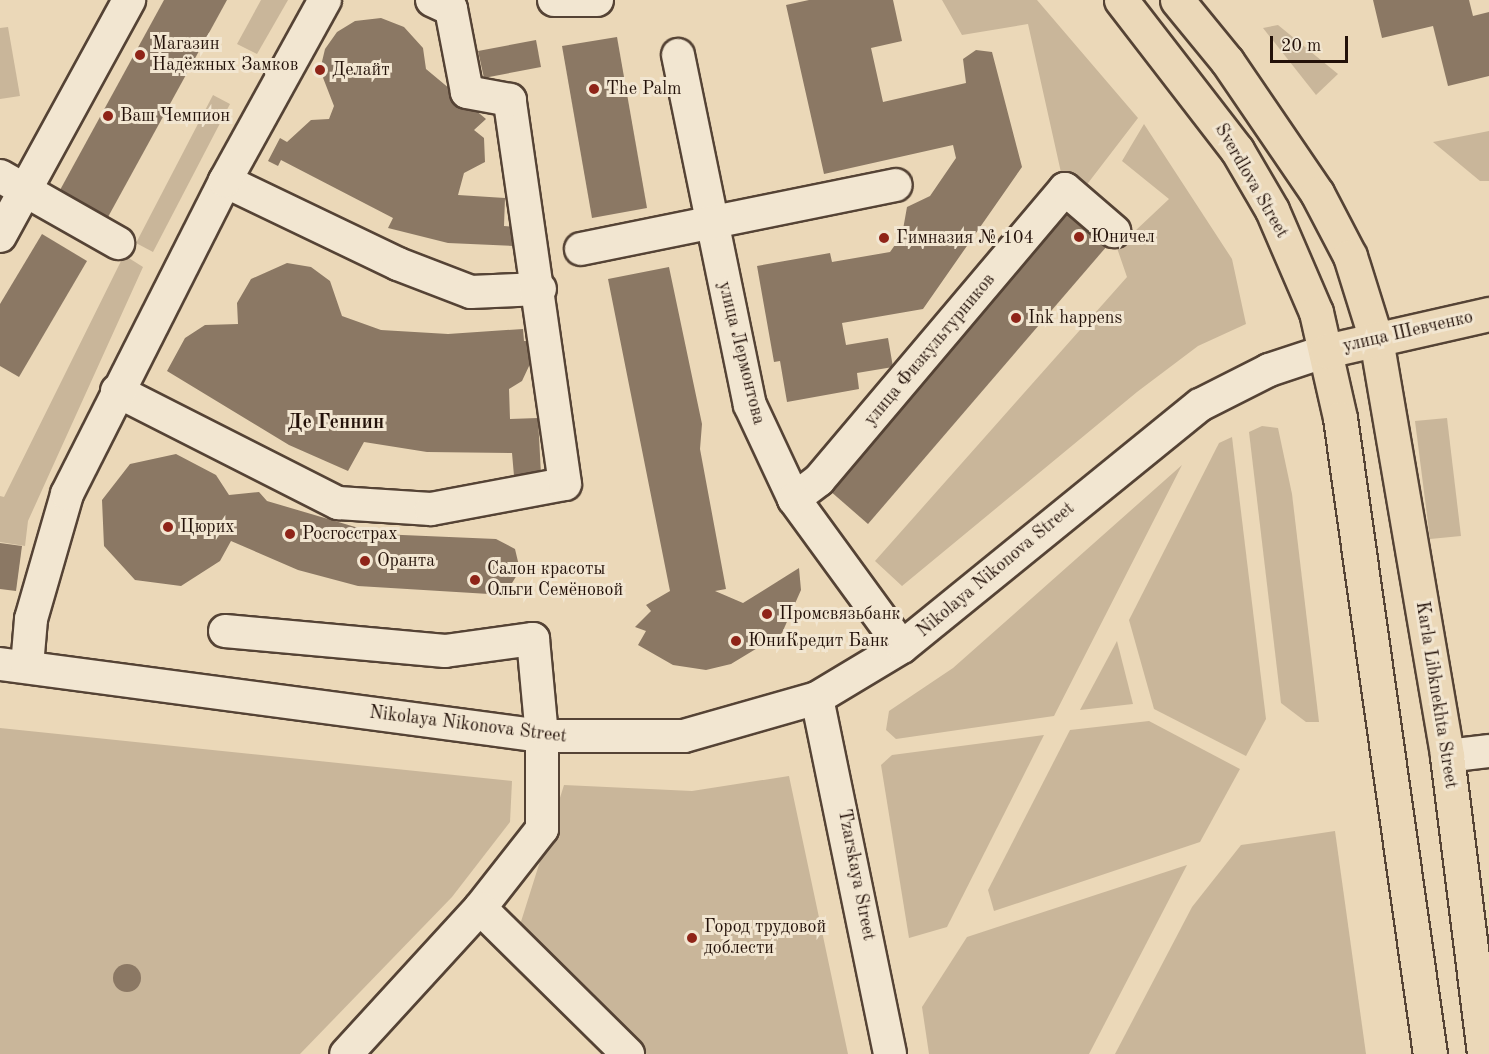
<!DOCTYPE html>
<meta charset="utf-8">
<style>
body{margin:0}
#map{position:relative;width:1489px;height:1054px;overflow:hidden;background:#ebd8b8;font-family:"Old Standard TT",serif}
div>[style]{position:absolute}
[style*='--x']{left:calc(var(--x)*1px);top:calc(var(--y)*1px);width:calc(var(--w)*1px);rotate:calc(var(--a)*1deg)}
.green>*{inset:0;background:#c9b69a}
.building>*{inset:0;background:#8b7864}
.round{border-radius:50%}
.roads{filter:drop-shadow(2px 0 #554335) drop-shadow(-2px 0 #554335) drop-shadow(0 2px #554335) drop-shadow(0 -2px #554335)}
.minor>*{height:32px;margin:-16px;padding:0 16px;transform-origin:16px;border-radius:16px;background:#f2e6d1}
.major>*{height:33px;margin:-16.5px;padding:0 16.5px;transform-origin:16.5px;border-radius:16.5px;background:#ebd8b8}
.dots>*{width:16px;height:16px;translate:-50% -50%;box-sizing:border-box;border:3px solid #f2e6d1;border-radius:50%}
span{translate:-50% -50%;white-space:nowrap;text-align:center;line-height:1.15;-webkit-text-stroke:6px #f2e6d1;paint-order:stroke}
.poi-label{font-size:18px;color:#231109}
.left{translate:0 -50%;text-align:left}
.street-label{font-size:18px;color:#231109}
.neighbourhood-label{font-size:20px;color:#231109;font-weight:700}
.scale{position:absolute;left:1270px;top:36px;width:78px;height:27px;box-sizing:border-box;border:3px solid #231109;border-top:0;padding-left:8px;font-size:18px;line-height:21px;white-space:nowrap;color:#231109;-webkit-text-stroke:4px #f2e6d1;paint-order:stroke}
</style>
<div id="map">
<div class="green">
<i style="clip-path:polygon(261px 0,288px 0,257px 54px,237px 44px)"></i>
<i style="clip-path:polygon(942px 0,1037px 0,1138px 118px,1085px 187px,1062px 177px,1028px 24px,962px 35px)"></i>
<i style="clip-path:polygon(1278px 25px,1338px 74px,1316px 95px,1263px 28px)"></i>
<i style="clip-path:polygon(8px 27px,20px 96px,0 99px,0 28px)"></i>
<i style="clip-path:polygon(213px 95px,230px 104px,153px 252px,136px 243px)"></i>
<i style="clip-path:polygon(1144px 124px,1232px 259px,1246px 324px,1198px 346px,1137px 392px,902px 586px,875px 561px,1127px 277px,1117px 248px,1169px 199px,1122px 161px)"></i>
<i style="clip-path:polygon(1489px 131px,1489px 181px,1480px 181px,1433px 142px)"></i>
<i style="clip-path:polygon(124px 255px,143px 267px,28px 521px,25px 546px,0 542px,0 496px,4px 497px)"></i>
<i style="clip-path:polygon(1447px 418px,1461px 536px,1430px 539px,1415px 421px)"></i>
<i style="clip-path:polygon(1262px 426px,1278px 428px,1292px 494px,1319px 722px,1306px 722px,1281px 703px,1249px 432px)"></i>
<i style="clip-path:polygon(1232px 437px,1266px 719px,1246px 756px,1154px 709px,1129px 620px,1219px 443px)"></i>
<i style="clip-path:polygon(1182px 465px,1054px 716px,896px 739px,886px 730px,889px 711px,953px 668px)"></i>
<i style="clip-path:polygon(1117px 641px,1133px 704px,1080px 710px)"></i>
<i style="clip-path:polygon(1149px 721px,1240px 769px,1200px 842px,994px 911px,988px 890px,1070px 730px)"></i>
<i style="clip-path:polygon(0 728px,512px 781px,510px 822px,452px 897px,300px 1054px,0 1054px)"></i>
<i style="clip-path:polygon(1044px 735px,947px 927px,909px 938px,881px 765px,892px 755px)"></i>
<i style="clip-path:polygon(789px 776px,848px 1054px,647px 1054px,519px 928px,564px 785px,692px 791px)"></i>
<i style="clip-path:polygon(1335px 831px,1366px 1054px,1115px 1054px,1192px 907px,1241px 845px)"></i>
<i style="clip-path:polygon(1187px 865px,1089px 1054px,929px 1054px,922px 1007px,967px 937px)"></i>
</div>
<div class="building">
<i style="clip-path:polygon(164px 0,227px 0,108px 217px,60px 190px)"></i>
<i style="clip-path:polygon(809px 0,893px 0,902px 41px,871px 48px,883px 102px,966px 83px,963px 59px,976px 50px,992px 52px,1022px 167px,923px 309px,842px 323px,846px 345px,888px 338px,893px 367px,857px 373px,859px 389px,787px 402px,780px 361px,774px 362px,757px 266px,830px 253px,832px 262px,890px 252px,902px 235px,907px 207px,930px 196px,956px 158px,953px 145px,824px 174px,786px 5px)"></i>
<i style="clip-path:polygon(1373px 0,1469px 0,1473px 16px,1489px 12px,1489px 76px,1448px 86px,1433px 26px,1382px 38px)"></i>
<i style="clip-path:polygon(381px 18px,404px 27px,423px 48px,426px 69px,486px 119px,474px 130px,484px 138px,485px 162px,464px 173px,458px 195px,505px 198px,504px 226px,514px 227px,514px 246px,448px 243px,388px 228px,393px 218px,281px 160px,278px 166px,268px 161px,280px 138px,287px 142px,311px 120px,329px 119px,334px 106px,320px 70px,325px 49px,337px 32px,355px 21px)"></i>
<i style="clip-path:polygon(617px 37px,647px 208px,592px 218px,562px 46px)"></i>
<i style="clip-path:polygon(536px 40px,541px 67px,484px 78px,478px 51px)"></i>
<i style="clip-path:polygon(1067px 212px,1107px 246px,868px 524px,829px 490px)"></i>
<i style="clip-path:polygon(42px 234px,87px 261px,19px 377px,0 366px,0 304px)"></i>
<i style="clip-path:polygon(287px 263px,311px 267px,330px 281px,342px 316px,381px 330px,448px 334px,523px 329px,524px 341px,530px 341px,530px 364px,522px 381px,509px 389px,510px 419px,538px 418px,541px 474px,514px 476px,512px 453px,427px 452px,364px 442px,348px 471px,289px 445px,167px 371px,185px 338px,205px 325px,238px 324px,237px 303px,251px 279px)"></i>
<i style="clip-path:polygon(669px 267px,702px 424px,700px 449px,726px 589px,715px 591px,743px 603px,799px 568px,801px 590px,782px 633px,731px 664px,706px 670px,673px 665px,638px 645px,646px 631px,635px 627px,651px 611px,646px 605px,670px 591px,608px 279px)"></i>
<i style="clip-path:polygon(176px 454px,216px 475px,229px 495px,259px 492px,267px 501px,379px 534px,496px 539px,515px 549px,520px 570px,509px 588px,489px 594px,358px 586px,298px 570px,231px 541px,220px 561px,181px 586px,135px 580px,104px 546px,102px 500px,130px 464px)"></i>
<i style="clip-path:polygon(0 543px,22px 546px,16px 591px,0 589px)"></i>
<i class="round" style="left:113px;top:964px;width:28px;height:28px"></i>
</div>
<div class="roads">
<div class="minor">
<i style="--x:554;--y:0;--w:43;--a:0"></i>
<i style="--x:678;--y:55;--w:357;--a:78.4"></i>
<i style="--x:750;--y:405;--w:104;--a:64.9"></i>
<i style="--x:794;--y:499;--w:183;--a:53.9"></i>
<i style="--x:0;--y:176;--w:136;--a:29.6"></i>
<i style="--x:225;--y:181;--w:192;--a:25.6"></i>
<i style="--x:398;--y:264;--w:78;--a:21"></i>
<i style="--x:471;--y:292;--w:69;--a:-2.5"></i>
<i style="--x:0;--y:236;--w:269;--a:-61.3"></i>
<i style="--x:581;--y:249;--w:321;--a:-11.5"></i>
<i style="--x:117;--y:391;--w:248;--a:26.9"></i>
<i style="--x:338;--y:503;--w:93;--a:3.7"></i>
<i style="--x:431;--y:509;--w:136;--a:-10.6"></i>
<i style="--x:565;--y:484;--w:388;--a:-98.2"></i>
<i style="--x:510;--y:100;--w:44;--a:-169.5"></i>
<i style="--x:467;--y:92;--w:85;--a:-100.9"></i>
<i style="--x:451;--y:9;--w:21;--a:-155"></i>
<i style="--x:794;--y:499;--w:31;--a:-37"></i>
<i style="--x:819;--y:480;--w:381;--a:-49.8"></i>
<i style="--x:1065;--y:189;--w:65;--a:40.6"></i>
<i style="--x:225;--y:631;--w:221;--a:5.2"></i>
<i style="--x:445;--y:651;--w:89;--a:-7.8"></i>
<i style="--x:533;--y:639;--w:97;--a:84.7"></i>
<i style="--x:542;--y:736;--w:93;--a:90"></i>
<i style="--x:542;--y:829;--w:100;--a:128.1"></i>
<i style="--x:480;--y:908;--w:198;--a:132.5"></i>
<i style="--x:0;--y:664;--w:547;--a:7.57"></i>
<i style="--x:542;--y:736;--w:142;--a:0"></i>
<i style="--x:684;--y:736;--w:138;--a:-15.9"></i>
<i style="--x:817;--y:698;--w:99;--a:-31"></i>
<i style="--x:902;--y:647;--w:384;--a:-39.1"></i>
<i style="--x:1200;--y:405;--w:77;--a:-26.9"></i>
<i style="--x:1269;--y:370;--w:60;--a:-18.4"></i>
<i style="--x:27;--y:666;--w:47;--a:-85.1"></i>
<i style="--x:31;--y:619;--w:130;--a:-73.9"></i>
<i style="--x:67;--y:494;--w:351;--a:-63.2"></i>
<i style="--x:225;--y:181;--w:207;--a:-61.1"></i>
<i style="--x:817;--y:698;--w:363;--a:78.4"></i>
<i style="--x:1447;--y:756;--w:42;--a:-6.8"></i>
<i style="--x:480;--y:908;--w:208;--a:44.6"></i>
</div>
<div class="major">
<i style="--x:1121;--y:0;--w:190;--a:52.3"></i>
<i style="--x:1237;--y:150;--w:69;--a:59.7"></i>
<i style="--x:1272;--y:210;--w:111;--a:66.7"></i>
<i style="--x:1316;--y:312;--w:109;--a:77.2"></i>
<i style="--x:1340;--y:418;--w:642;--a:81.95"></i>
<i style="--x:1177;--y:0;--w:79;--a:50.7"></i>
<i style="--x:1227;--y:61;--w:160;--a:55.7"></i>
<i style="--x:1317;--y:193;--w:71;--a:62.4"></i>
<i style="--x:1350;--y:256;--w:87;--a:72.6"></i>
<i style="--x:1376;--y:339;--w:423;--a:80.3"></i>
<i style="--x:1447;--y:756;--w:300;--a:82.9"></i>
<i style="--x:1326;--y:351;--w:167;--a:-12.8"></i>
</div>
</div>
<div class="dots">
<i style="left:140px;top:55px;background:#8f2418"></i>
<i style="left:320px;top:70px;background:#8f2418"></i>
<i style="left:594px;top:89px;background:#8f2418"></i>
<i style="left:108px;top:116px;background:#8f2418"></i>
<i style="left:1079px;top:237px;background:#8f2418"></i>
<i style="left:884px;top:238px;background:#8f2418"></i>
<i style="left:1016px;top:318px;background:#8f2418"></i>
<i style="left:168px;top:527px;background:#8f2418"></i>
<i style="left:290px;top:534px;background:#8f2418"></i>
<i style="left:365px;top:561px;background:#8f2418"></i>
<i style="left:475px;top:580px;background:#8f2418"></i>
<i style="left:767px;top:614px;background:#8f2418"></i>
<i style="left:736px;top:641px;background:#8f2418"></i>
<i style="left:692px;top:938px;background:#8f2418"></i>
</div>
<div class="poi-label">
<span class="left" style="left:152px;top:55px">Магазин<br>Надёжных Замков</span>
<span class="left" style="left:332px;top:70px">Делайт</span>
<span class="left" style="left:606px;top:89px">The Palm</span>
<span class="left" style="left:120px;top:116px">Ваш Чемпион</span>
<span class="left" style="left:1091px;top:237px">Юничел</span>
<span class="left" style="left:896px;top:238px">Гимназия № 104</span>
<span class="left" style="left:1028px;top:318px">Ink happens</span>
<span class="left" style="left:180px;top:527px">Цюрих</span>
<span class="left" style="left:302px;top:534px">Росгосстрах</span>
<span class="left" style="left:377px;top:561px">Оранта</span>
<span class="left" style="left:487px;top:580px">Салон красоты<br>Ольги Семёновой</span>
<span class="left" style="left:779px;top:614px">Промсвязьбанк</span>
<span class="left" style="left:748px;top:641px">ЮниКредит Банк</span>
<span class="left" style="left:704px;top:938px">Город трудовой<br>доблести</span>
</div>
<div class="street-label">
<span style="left:1251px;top:181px;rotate:60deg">Sverdlova Street</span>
<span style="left:1408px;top:332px;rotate:-13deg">улица Шевченко</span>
<span style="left:930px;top:350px;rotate:-50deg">улица Физкультурников</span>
<span style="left:741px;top:353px;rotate:76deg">улица Лермонтова</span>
<span style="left:996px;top:570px;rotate:-40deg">Nikolaya Nikonova Street</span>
<span style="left:1436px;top:695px;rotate:81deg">Karla Libknekhta Street</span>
<span style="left:468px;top:725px;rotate:7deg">Nikolaya Nikonova Street</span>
<span style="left:856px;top:875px;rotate:79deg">Tzarskaya Street</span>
</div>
<div class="neighbourhood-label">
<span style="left:336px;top:423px">Де Геннин</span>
</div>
<div class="scale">20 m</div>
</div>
